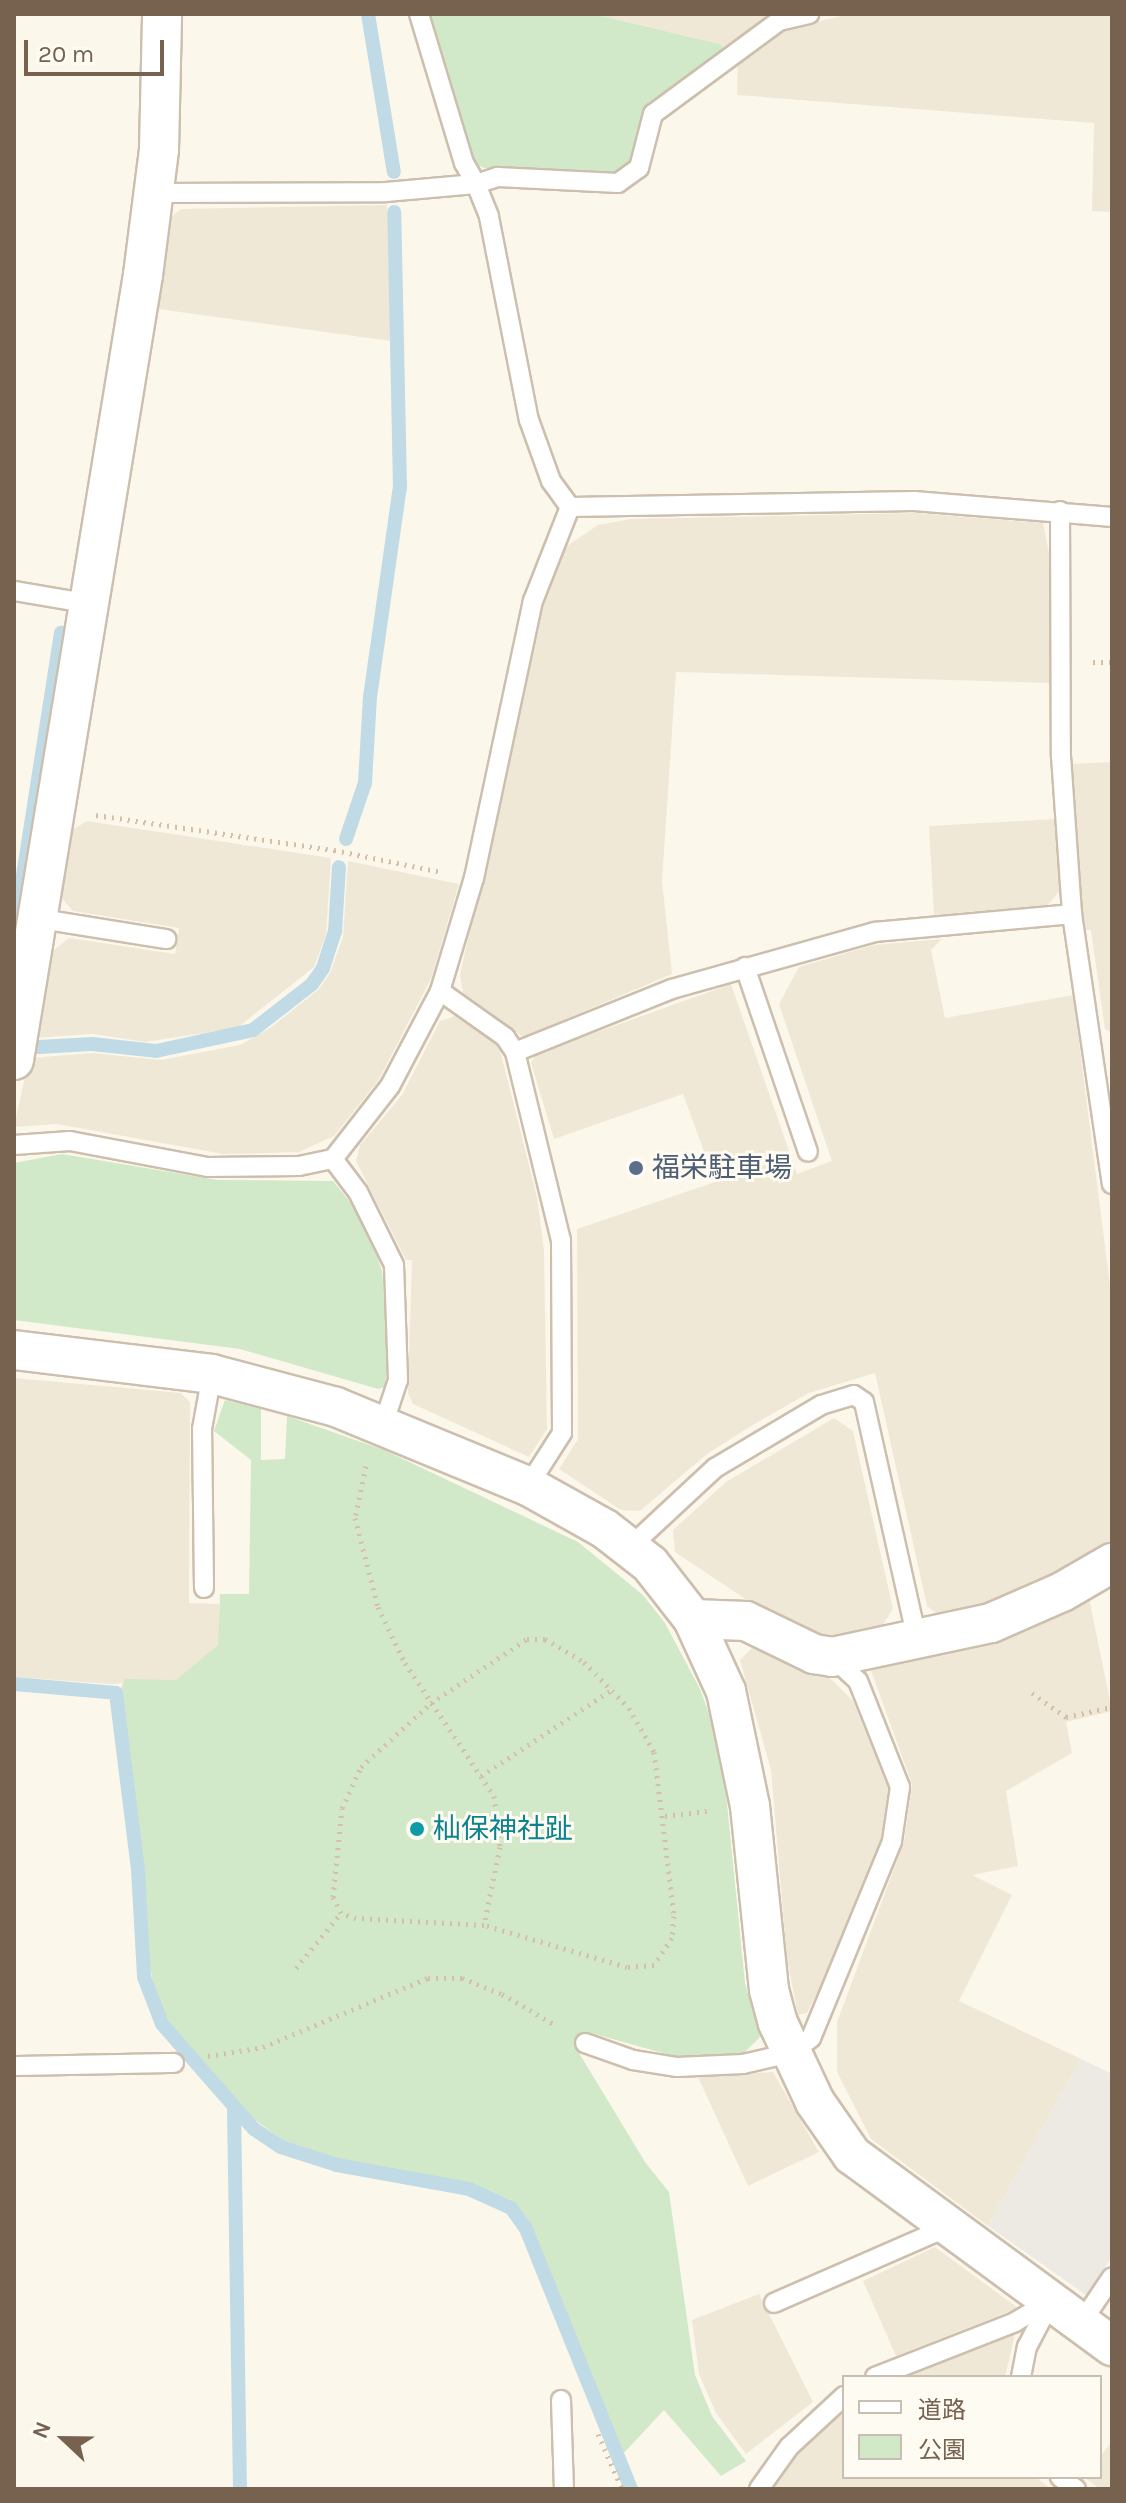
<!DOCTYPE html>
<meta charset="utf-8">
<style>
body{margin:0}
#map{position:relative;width:1126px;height:2503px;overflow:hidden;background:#fcf7eb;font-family:Karla,"Noto Sans JP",sans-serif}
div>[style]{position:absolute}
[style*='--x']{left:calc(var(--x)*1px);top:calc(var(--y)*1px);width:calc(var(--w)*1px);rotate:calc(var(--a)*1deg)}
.residential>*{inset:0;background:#f0e8d7}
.industrial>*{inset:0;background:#ede9e3}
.green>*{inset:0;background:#d2e9c9}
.stream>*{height:14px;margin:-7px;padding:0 7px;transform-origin:7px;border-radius:7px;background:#c0dbe5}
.path>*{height:5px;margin-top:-2.5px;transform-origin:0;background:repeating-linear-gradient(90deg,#d5bfa7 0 2px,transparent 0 8px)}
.roads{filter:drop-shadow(2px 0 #ccbfae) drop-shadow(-2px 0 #ccbfae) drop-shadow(0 2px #ccbfae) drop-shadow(0 -2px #ccbfae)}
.service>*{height:18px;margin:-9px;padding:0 9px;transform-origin:9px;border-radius:9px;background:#fff}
.minor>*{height:38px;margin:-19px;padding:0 19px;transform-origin:19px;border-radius:19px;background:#fff}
.dots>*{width:22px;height:22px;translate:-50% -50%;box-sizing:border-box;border:4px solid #fefbf2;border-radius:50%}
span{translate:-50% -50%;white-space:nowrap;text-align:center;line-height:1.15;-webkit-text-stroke:6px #fefbf2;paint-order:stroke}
.service-label{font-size:28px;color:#4e5e75}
.left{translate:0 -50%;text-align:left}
.culture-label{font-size:28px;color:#0d838f}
.frame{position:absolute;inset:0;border:16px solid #76624f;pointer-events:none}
.legend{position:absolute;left:842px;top:2375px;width:260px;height:104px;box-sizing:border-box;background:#fefbf2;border:2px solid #c8beb1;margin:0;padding:10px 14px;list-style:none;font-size:24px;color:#76624f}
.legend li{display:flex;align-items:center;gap:16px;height:40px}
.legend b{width:40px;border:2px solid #c8beb1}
.north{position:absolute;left:24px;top:2399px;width:80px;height:80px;-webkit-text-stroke:6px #fefbf2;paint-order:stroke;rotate:292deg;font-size:22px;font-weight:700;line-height:32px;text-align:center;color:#76624f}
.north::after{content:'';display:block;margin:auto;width:28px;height:36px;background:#76624f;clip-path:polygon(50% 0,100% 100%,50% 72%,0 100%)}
.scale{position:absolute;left:24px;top:40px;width:140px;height:36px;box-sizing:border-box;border:4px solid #76624f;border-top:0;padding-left:10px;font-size:24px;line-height:28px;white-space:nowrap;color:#76624f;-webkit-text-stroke:6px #fefbf2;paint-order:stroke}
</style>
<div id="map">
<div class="residential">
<i style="clip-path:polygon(593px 14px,775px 14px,726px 50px,720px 44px)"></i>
<i style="clip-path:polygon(850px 14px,1112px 14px,1112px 212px,1092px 211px,1094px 123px,737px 95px,738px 61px,781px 30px)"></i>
<i style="clip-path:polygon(387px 205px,391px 341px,151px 308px,164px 222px,181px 209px)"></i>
<i style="clip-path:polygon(915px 513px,1043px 523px,1050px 558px,1049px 683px,676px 672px,662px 881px,672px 974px,523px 1037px,463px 993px,460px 975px,539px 619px,564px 548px,598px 525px,631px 519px)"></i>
<i style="clip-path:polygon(1112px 762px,1112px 1033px,1105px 1029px,1091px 930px,1084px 930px,1072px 764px)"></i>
<i style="clip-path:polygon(1054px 819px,1060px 890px,1048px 905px,934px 915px,929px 826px)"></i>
<i style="clip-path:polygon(87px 821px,331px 858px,326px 935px,314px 967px,237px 1028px,145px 1042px,93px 1034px,34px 1038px,48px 955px,69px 938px,175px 954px,179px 928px,73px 911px,58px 894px,67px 833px)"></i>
<i style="clip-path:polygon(348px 861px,459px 884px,431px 979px,378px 1081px,334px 1136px,299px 1152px,223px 1154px,57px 1124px,14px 1127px,29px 1058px,93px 1053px,161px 1060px,240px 1045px,270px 1028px,318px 990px,330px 973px,343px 937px)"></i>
<i style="clip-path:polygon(942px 939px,931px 950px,945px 1018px,1073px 995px,1112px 1301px,1112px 1549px,1059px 1582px,944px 1619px,927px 1606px,875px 1373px,809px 1393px,756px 1423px,707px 1454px,640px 1511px,621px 1510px,559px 1469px,578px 1439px,577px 1229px,715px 1182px,683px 1094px,554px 1139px,531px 1063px,536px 1054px,731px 984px,797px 1174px,832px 1161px,779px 1004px,799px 967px,874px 945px)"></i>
<i style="clip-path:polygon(455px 1016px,499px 1046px,537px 1197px,544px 1251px,547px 1429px,529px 1457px,413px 1404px,408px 1393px,412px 1260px,406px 1260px,356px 1161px,360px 1145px,402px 1095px,440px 1021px)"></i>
<i style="clip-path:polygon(14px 1378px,181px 1393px,190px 1402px,189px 1603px,219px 1604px,219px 1645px,176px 1681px,110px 1684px,14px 1677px)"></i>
<i style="clip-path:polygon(834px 1418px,853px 1431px,893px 1609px,882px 1626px,843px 1639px,821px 1640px,762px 1610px,675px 1552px,673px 1530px,726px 1482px)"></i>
<i style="clip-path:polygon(1088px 1593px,1112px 1711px,1066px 1722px,1072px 1753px,1006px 1791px,1018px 1866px,972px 1875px,1012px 1895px,959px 2001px,1081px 2059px,988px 2226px,871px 2139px,837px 2072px,837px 2022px,904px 1842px,912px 1784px,869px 1665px)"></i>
<i style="clip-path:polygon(756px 1644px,830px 1678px,853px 1701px,889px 1791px,881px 1841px,843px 1941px,807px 2013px,798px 2015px,787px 1959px,771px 1770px,740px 1660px)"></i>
<i style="clip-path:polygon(773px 2072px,819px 2152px,748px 2186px,698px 2077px)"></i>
<i style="clip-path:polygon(935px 2247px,1018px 2308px,896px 2356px,863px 2281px)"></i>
<i style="clip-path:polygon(759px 2294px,813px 2402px,746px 2454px,716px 2413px,699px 2374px,692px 2320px)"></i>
<i style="clip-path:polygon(1015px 2334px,1005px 2377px,903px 2377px)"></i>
<i style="clip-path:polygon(844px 2410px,844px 2477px,1036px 2477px,1051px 2489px,772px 2489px,796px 2455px)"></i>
<i style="clip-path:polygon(1112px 2441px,1112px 2489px,1100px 2489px,1085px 2478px,1100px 2477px,1100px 2457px)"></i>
</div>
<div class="industrial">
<i style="clip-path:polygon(1081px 2059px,1112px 2074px,1112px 2257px,1086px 2295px,988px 2226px)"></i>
</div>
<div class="green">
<i style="clip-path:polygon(426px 14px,593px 14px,720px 44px,726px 50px,645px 108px,631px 162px,610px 175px,485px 168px,473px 164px)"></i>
<i style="clip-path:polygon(62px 1154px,217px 1180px,333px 1181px,365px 1221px,382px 1271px,389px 1348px,385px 1387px,378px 1389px,240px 1349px,14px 1320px,14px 1163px)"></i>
<i style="clip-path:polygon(225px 1400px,261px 1409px,261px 1460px,285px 1459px,287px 1416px,384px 1450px,578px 1542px,643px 1595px,665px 1623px,700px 1689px,714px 1728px,726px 1794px,745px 1983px,760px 2037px,744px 2053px,677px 2057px,591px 2033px,579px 2053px,645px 2162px,669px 2192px,695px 2375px,712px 2416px,746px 2461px,721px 2476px,664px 2410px,623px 2454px,531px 2228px,511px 2200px,470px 2183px,339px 2159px,282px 2140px,250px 2116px,167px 2020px,156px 1998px,146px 1947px,144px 1868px,121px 1688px,125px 1679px,176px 1680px,218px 1645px,220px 1594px,249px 1594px,251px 1460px,214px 1431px)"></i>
</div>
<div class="stream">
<i style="--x:368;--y:14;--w:160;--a:80.7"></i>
<i style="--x:346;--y:839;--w:59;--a:-71.3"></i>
<i style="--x:365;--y:783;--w:86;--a:-86.7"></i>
<i style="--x:370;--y:697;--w:212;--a:-81.9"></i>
<i style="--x:400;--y:487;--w:275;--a:-91.2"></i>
<i style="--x:14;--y:933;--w:304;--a:-81.1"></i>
<i style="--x:39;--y:1047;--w:53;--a:-3.2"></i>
<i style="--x:92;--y:1044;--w:64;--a:6.2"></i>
<i style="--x:156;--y:1051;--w:99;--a:-12.2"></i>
<i style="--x:253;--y:1030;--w:75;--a:-37.9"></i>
<i style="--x:312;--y:984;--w:19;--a:-55"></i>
<i style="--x:323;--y:968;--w:38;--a:-72"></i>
<i style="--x:335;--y:932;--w:65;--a:-86.5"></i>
<i style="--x:14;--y:1684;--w:102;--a:5"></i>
<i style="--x:116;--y:1693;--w:177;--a:82.9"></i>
<i style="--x:138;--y:1869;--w:108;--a:86.8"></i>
<i style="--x:144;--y:1977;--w:50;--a:69"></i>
<i style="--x:162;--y:2024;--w:140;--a:48.8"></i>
<i style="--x:254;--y:2129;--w:32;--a:34"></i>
<i style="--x:281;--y:2147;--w:59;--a:17.8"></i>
<i style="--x:337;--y:2165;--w:134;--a:10.3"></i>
<i style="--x:469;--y:2189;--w:46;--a:24.3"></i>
<i style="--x:511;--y:2208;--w:26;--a:54"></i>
<i style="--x:526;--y:2229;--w:280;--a:68"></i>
<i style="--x:234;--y:2108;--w:381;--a:89.1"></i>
</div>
<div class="path">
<i style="--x:1093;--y:662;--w:19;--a:0"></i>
<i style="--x:96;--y:815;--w:241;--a:8.4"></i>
<i style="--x:334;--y:850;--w:109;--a:11.6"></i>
<i style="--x:366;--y:1466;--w:53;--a:101.9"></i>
<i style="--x:355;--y:1518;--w:92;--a:75.5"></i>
<i style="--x:378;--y:1607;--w:62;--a:64.3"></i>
<i style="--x:405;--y:1663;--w:160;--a:56.2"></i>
<i style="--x:494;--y:1796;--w:51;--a:83.3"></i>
<i style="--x:500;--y:1847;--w:80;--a:101.6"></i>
<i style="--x:527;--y:1639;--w:18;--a:0"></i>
<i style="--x:545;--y:1639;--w:45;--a:30.5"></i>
<i style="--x:584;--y:1662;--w:64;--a:45.6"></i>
<i style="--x:629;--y:1708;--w:51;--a:60.4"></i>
<i style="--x:654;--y:1752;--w:165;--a:83"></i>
<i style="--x:674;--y:1916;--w:22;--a:95"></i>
<i style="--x:672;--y:1938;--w:32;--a:124"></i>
<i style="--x:654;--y:1965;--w:27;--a:176"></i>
<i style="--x:627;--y:1967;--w:149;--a:-163.6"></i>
<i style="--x:484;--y:1925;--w:128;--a:-176.9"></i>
<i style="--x:356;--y:1918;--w:16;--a:-162"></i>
<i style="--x:341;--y:1913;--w:18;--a:-117"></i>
<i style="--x:333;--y:1897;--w:89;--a:-84.2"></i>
<i style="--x:342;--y:1808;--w:45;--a:-65.1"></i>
<i style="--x:361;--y:1767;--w:95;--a:-42.4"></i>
<i style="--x:431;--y:1703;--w:115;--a:-33.7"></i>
<i style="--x:1032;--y:1693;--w:42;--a:35.2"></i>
<i style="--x:1066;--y:1717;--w:47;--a:-12.3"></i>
<i style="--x:481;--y:1776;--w:158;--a:-33.4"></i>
<i style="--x:665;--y:1816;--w:42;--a:-6.8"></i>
<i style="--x:296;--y:1968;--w:71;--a:-50.7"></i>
<i style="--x:208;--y:2056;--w:56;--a:-9.3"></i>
<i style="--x:263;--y:2047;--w:179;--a:-22.7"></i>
<i style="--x:428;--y:1978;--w:34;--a:0"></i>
<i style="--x:462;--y:1978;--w:43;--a:21.8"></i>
<i style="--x:502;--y:1994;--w:64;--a:30.2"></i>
<i style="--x:598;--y:2434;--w:60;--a:66.4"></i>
</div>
<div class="roads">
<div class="service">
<i style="--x:419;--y:14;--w:156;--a:73.2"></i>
<i style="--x:464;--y:163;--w:24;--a:60"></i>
<i style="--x:476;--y:184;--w:23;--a:-18"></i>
<i style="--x:498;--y:177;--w:120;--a:2.9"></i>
<i style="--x:618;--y:183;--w:26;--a:-36"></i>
<i style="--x:639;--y:168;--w:56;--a:-75.5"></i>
<i style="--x:653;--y:114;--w:157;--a:-36.4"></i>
<i style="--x:779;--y:21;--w:31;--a:-13"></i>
<i style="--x:155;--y:193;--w:231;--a:-0.2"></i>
<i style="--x:386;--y:192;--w:90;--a:-5.1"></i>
<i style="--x:476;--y:184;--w:35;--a:68"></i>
<i style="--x:489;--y:217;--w:207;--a:78.9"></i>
<i style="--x:529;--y:420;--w:65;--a:70.2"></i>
<i style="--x:551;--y:481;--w:32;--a:54"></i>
<i style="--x:570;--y:507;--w:344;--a:-1"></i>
<i style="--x:914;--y:501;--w:199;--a:4.6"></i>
<i style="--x:1060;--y:511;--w:245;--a:89.8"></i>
<i style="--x:1061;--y:756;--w:158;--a:86"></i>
<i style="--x:1072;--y:914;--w:273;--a:81.6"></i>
<i style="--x:14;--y:591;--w:77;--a:9.7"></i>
<i style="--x:41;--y:919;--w:127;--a:9.1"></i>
<i style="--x:745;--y:967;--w:195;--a:71.2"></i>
<i style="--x:440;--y:991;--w:80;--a:35.3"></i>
<i style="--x:505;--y:1037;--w:18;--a:56"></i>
<i style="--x:515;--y:1052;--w:194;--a:76.3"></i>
<i style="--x:561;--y:1240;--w:193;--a:89.7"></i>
<i style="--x:562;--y:1433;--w:63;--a:122.7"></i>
<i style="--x:515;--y:1052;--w:169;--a:-21.9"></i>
<i style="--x:672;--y:989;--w:211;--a:-15.7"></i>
<i style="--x:875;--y:932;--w:198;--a:-5.2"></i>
<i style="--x:14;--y:1145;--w:56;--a:-4.1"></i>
<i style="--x:70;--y:1141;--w:140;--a:10.7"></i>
<i style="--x:208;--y:1167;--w:91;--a:-0.6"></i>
<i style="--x:299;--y:1166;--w:35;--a:-12"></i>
<i style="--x:333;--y:1159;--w:93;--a:-52"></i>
<i style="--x:390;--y:1086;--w:107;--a:-62.2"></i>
<i style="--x:440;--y:991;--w:118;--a:-73.3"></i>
<i style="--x:474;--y:878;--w:283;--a:-78"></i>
<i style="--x:533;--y:601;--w:101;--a:-68.5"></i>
<i style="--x:333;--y:1159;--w:41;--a:52.9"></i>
<i style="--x:358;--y:1192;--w:81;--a:63.7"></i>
<i style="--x:394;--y:1265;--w:115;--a:88"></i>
<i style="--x:398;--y:1380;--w:47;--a:108.4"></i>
<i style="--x:630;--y:1547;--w:116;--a:-42.9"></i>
<i style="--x:715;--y:1468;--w:123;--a:-30.7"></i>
<i style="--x:821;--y:1405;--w:34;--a:-17"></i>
<i style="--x:854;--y:1395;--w:12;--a:35"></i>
<i style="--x:864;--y:1402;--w:243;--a:77.4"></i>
<i style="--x:204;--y:1588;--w:159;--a:-90.7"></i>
<i style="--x:202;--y:1429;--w:56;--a:-79.7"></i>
<i style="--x:585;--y:2043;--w:51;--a:19.5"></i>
<i style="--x:633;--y:2060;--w:45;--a:9"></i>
<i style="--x:677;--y:2067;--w:66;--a:-2.6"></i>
<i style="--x:743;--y:2064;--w:49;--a:-12.9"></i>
<i style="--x:791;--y:2053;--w:25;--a:-37"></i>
<i style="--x:811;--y:2038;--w:213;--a:-67.6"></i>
<i style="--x:892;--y:1841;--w:55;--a:-81.6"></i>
<i style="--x:900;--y:1787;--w:114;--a:-111.6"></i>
<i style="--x:858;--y:1681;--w:35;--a:-137"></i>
<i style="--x:14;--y:2066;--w:160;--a:-1.1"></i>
<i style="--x:774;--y:2303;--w:190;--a:-23.6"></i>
<i style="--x:1081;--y:2323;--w:55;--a:-56"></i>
<i style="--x:875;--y:2377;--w:150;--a:-21.4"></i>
<i style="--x:1015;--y:2322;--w:42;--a:-30.3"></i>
<i style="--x:1021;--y:2377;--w:31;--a:-79"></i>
<i style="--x:1027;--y:2347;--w:52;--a:-62.4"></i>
<i style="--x:561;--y:2400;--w:89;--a:88.1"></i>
<i style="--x:1060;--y:2477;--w:20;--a:37"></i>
<i style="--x:759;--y:2489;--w:52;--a:-54.5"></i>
<i style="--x:789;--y:2447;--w:75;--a:-42.8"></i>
</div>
<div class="minor">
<i style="--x:14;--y:1060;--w:796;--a:-80.67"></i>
<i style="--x:143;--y:275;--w:126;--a:-82.7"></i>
<i style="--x:159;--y:150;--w:136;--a:-88.7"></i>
<i style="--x:14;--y:1350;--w:199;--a:6.9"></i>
<i style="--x:212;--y:1374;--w:128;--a:14.9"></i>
<i style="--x:336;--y:1407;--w:208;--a:22.4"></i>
<i style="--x:528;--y:1486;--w:88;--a:29.2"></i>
<i style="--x:605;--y:1529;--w:57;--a:37.9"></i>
<i style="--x:650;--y:1564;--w:70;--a:52"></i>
<i style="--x:693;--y:1619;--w:79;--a:65.4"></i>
<i style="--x:726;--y:1691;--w:117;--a:78.2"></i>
<i style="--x:750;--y:1806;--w:185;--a:84.1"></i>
<i style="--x:769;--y:1990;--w:34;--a:75"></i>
<i style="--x:778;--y:2023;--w:87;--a:64.9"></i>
<i style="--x:815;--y:2102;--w:65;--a:55.1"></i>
<i style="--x:852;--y:2155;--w:323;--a:36.3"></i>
<i style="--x:693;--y:1619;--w:53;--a:2.2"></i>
<i style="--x:746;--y:1621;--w:76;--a:25.9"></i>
<i style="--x:814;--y:1654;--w:18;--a:9"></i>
<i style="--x:832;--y:1657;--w:163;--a:-12.1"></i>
<i style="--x:991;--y:1623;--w:77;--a:-23.6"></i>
<i style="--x:1062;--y:1592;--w:58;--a:-30.1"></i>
</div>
</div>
<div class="dots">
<i style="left:636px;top:1168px;background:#5c6f8a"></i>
<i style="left:417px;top:1829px;background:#0f9aa8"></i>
</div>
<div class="service-label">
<span class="left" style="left:652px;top:1168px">福栄駐車場</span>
</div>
<div class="culture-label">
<span class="left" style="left:433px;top:1829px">杣保神社趾</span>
</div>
<div class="frame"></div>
<ul class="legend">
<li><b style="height:10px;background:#fff"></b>道路</li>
<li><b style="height:22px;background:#d2e9c9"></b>公園</li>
</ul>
<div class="north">N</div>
<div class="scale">20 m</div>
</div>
